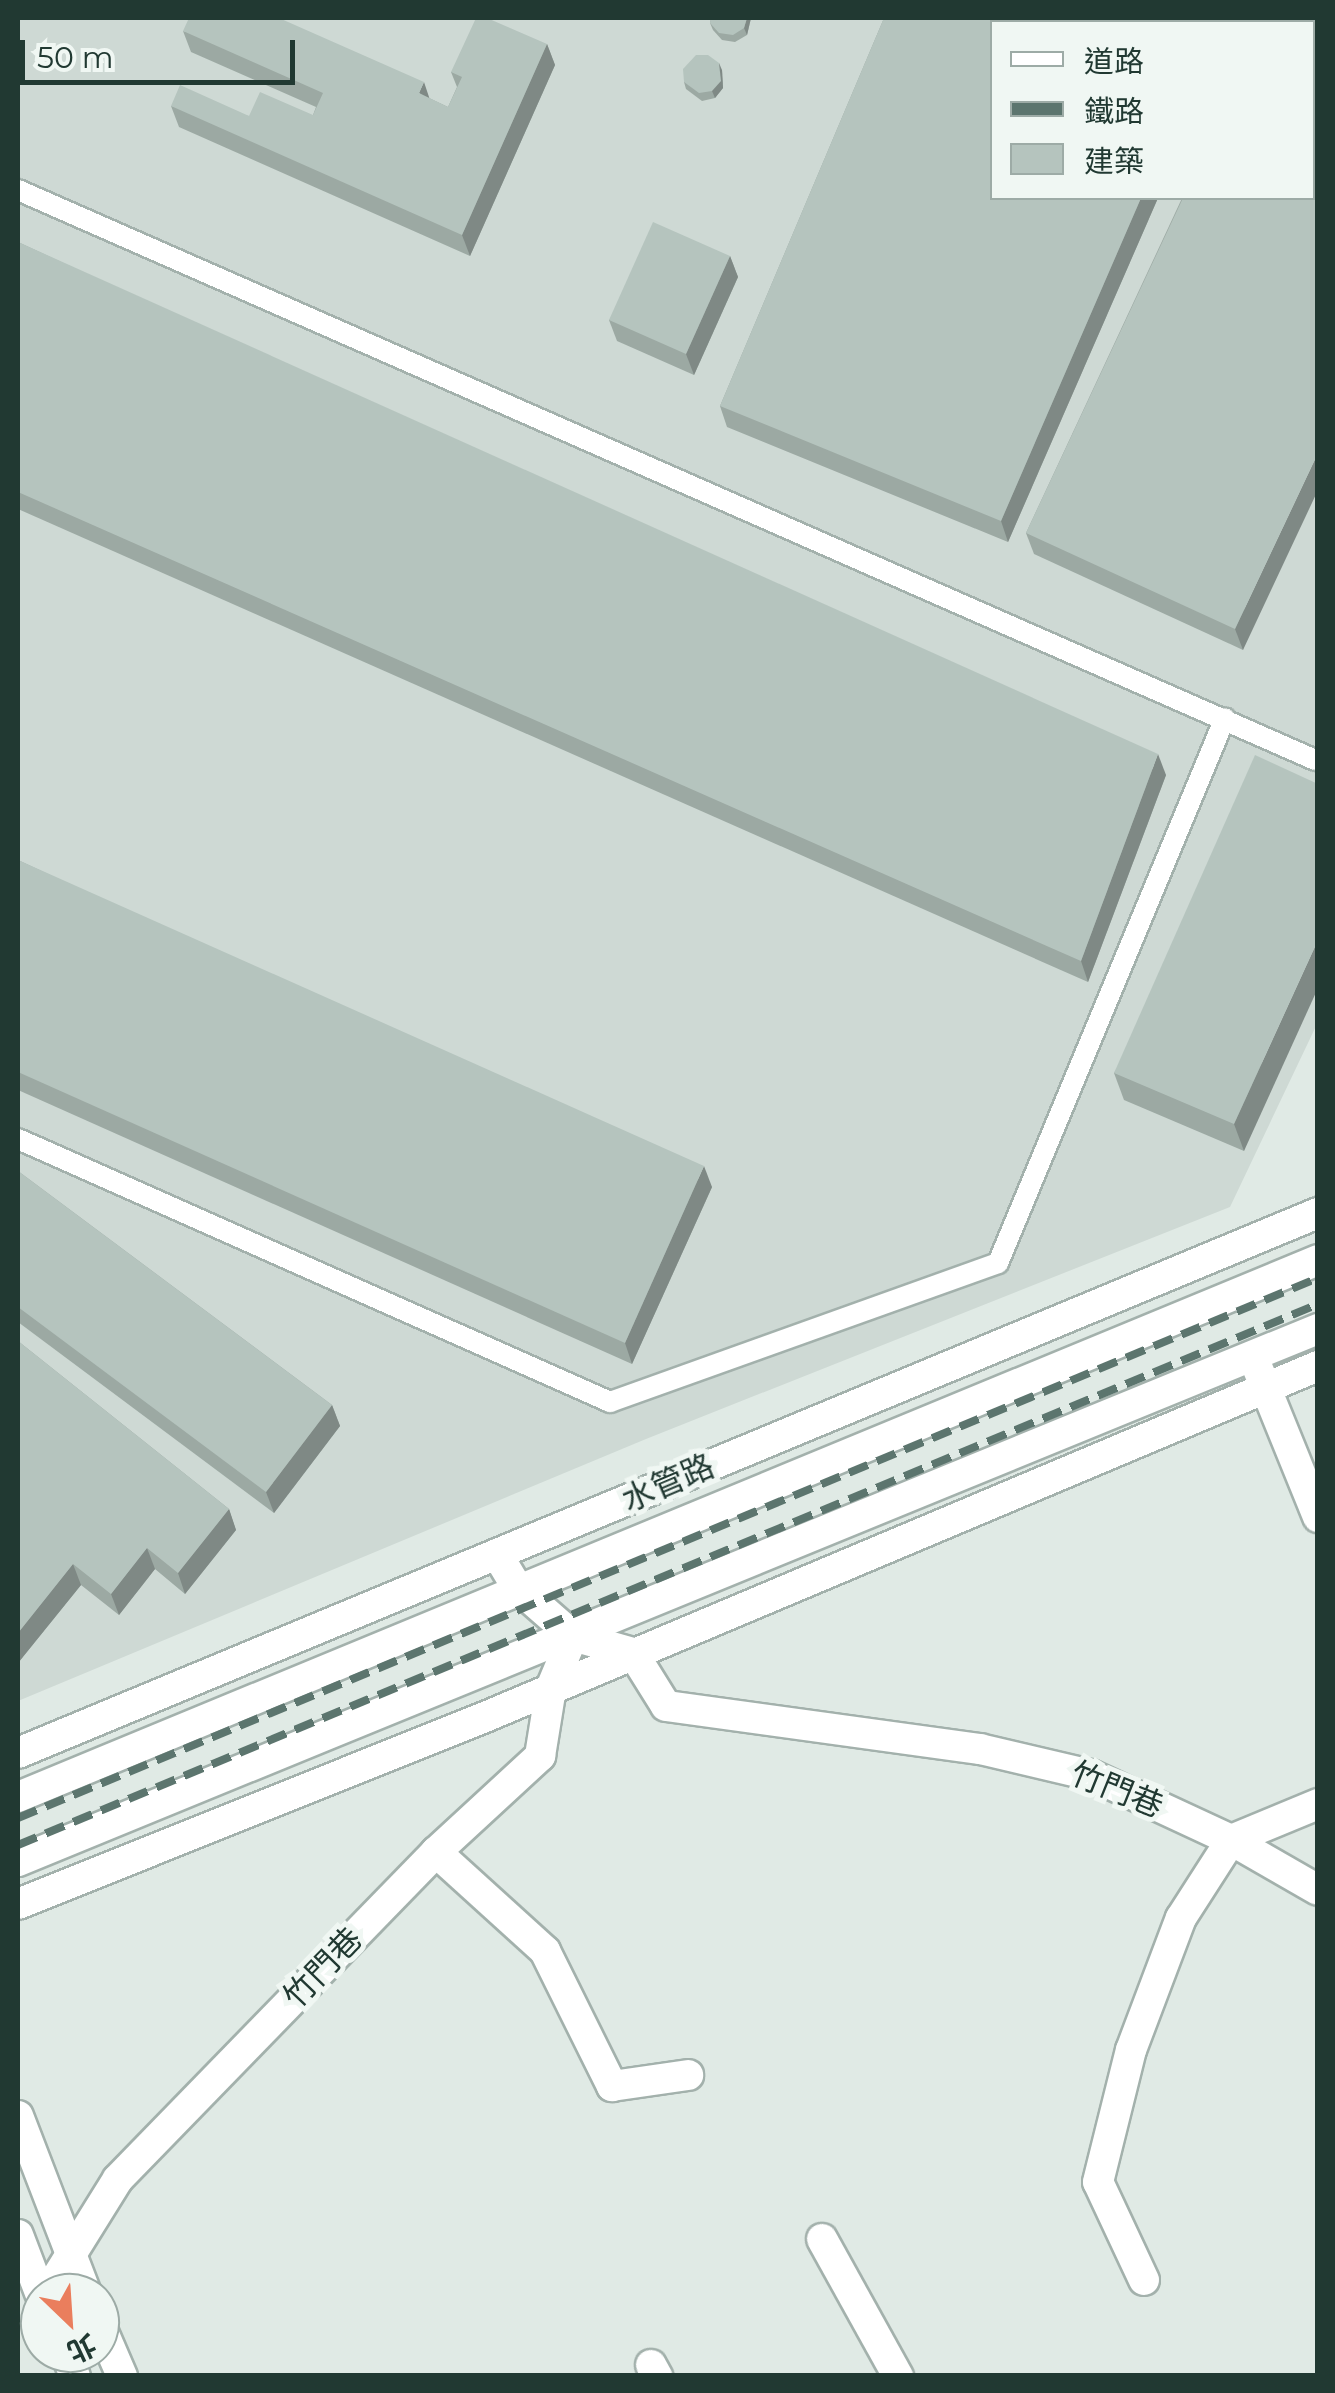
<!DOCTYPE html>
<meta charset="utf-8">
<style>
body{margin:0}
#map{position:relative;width:1335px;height:2393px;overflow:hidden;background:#e0eae5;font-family:Montserrat,"Noto Sans TC",sans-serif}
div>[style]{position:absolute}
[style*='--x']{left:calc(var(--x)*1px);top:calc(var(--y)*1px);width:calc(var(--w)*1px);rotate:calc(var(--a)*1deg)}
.built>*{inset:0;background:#ced9d4}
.roads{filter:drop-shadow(2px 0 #a3b1ac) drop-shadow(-2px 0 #a3b1ac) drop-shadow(0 2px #a3b1ac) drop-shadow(0 -2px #a3b1ac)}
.lane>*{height:20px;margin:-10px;padding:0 10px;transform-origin:10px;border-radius:10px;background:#fff}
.street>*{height:30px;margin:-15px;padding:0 15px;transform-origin:15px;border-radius:15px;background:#fff}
.secondary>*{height:30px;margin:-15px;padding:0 15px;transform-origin:15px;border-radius:15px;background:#fff}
.rail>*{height:8px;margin-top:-4px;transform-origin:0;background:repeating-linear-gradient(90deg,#5c756e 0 20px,transparent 0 30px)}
.wall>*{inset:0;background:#9ca9a3}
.shaded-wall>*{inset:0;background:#7f8985}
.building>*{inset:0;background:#b5c4be}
span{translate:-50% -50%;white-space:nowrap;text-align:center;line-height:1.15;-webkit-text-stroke:10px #f0f7f3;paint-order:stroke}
.street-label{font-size:32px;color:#213932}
.frame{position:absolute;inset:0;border:20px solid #213932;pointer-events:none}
.legend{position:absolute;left:990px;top:20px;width:325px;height:180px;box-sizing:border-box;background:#f0f7f3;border:2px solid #9daba6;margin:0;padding:12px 18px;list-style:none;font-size:30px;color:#213932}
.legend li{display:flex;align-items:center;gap:20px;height:50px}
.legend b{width:50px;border:2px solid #9daba6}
.north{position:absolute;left:20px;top:2273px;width:100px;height:100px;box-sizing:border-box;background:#f0f7f3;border:2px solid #9daba6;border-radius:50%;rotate:155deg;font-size:28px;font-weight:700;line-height:40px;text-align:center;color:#213932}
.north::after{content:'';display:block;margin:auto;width:35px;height:45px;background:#ea7e5d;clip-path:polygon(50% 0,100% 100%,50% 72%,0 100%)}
.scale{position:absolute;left:20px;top:40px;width:275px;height:45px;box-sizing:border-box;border:5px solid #213932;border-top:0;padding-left:12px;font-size:30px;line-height:35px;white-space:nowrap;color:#213932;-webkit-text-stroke:8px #f0f7f3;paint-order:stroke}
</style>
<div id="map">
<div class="built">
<i style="clip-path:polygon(evenodd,18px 18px,1317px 18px,1317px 1024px,1230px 1207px,646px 1439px,18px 1701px,18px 18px,992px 22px,1312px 22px,1312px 198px,992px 198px,992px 22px)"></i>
</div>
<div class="roads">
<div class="lane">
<i style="--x:18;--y:190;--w:1417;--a:23.72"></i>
<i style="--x:18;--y:1139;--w:648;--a:23.95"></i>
<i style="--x:610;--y:1402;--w:412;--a:-19.7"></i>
<i style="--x:998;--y:1263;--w:590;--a:-67.39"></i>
</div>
<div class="street">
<i style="--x:1258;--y:1369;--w:160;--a:67.9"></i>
<i style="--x:497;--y:1554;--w:39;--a:59"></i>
<i style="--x:517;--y:1587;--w:74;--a:41.2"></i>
<i style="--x:573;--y:1636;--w:62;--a:15.8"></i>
<i style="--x:633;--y:1653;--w:62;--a:58.1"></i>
<i style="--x:666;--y:1706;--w:317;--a:7.8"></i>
<i style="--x:980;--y:1749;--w:114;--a:13.2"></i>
<i style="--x:1091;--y:1775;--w:154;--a:24.9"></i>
<i style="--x:1231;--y:1840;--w:100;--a:29.9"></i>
<i style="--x:18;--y:1753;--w:1408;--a:-22.56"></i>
<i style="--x:436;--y:1852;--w:147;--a:42.2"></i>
<i style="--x:545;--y:1951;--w:151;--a:63.6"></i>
<i style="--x:612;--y:2086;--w:77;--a:-8.2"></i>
<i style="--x:18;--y:1904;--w:503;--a:-21.82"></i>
<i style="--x:485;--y:1717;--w:904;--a:-22.85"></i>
<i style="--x:18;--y:2116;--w:190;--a:69"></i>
<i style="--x:18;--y:2235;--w:62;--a:69.2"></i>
<i style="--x:822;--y:2239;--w:157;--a:61"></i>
<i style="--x:1144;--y:2280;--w:108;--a:-115.1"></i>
<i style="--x:1098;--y:2182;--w:136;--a:-76"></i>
<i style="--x:1131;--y:2050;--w:141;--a:-69.3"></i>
<i style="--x:1181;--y:1918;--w:93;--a:-57.3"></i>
<i style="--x:1231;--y:1840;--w:94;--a:-22.5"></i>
<i style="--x:47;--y:2293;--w:134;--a:-58.1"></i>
<i style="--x:118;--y:2179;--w:456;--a:-45.8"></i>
<i style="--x:436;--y:1852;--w:142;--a:-42.7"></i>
<i style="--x:540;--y:1756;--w:69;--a:-80.8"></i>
<i style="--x:551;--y:1688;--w:56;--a:-67.1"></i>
<i style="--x:100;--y:2325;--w:56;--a:66.7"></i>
<i style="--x:66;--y:2353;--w:25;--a:69"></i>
<i style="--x:651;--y:2365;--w:13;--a:61"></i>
</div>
<div class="secondary">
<i style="--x:18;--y:1797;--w:1407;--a:-22.44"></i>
<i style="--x:18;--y:1861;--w:1405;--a:-22.26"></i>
</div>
</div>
<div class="rail">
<i style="--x:18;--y:1818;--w:1408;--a:-22.56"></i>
<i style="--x:18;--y:1845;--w:1408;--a:-22.59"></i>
</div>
<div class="wall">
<i style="clip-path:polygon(711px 18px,751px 18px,747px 35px,735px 42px,722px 40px,713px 30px,710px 23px)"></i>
<i style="clip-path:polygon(884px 18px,1236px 18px,1234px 22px,992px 22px,992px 198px,1158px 198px,1008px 542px,727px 427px,720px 406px)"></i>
<i style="clip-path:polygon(1266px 18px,1243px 650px,1034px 554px,1026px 533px)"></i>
<i style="clip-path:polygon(183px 31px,429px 98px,448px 107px,457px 87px,451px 72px,547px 44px,555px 65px,470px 256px,179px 127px,171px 106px,249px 116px,313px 115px,316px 107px,191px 52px)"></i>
<i style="clip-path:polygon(722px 70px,723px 88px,715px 98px,702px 101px,686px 89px,684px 82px)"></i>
<i style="clip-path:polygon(18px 242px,1166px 775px,1088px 982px,18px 509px)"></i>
<i style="clip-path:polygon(730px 256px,738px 277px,694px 375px,617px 341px,609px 320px)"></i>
<i style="clip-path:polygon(1318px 784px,1244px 1151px,1124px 1100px,1114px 1073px)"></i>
<i style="clip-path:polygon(18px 860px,712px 1187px,632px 1364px,18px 1090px)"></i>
<i style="clip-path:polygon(18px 1171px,332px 1405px,340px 1426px,274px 1513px,18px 1322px)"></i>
<i style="clip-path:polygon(18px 1341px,229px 1509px,236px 1530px,185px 1594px,155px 1569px,119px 1615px,81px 1585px,18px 1663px)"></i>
</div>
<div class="shaded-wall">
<i style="clip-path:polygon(747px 18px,751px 18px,747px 35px,744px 28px)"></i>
<i style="clip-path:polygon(1219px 18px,1236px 18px,1234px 22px,1217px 22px)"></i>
<i style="clip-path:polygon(547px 44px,555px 65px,470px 256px,462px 235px)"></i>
<i style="clip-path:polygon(719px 63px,722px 70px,723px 88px,715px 98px,712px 91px)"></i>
<i style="clip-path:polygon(424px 82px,431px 103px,419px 93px)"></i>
<i style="clip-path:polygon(1141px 198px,1158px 198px,1008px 542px,1001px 521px)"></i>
<i style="clip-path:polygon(730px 256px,738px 277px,694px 375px,686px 354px)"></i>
<i style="clip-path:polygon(1318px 453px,1318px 490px,1243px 650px,1235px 629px)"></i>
<i style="clip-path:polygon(1158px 754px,1166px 775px,1088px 982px,1081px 961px)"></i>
<i style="clip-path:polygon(1318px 940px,1318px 988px,1244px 1151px,1234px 1124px)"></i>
<i style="clip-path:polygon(704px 1166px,712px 1187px,632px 1364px,625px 1343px)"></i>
<i style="clip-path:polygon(332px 1405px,340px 1426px,274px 1513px,266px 1492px)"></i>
<i style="clip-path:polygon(229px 1509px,236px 1530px,185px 1594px,178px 1573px)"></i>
<i style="clip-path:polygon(147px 1548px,155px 1569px,119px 1615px,111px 1594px)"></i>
<i style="clip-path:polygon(73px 1564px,81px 1585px,18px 1663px,18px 1633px)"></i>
</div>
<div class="building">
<i style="clip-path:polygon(189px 18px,279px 18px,424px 82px,419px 93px,448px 107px,462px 77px,451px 72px,476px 18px,487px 18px,547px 44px,462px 235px,171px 106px,180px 85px,249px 116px,260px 92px,313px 115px,323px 93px,183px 31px)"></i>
<i style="clip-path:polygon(711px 18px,747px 18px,744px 28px,733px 35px,719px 33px,710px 23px)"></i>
<i style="clip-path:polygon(884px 18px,1219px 18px,1217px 22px,992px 22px,992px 198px,1141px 198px,1001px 521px,720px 406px)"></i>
<i style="clip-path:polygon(1266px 18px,1318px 18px,1318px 453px,1235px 629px,1026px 533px,1183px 198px,1312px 198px,1312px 22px,1264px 22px)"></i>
<i style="clip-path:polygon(696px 55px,708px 55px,719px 63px,721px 81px,712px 91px,699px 93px,684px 82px,683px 69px)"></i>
<i style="clip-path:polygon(653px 222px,730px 256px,686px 354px,609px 320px)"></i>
<i style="clip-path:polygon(18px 242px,1158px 754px,1081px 961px,18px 492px)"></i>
<i style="clip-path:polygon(1255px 755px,1318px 784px,1318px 940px,1234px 1124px,1114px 1073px)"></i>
<i style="clip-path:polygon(18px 860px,704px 1166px,625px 1343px,18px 1072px)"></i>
<i style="clip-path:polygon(18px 1171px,332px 1405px,266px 1492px,18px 1307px)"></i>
<i style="clip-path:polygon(18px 1341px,229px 1509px,178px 1573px,147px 1548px,111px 1594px,73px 1564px,18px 1633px)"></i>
</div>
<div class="street-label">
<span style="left:668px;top:1483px;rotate:-23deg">水管路</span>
<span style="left:1117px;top:1790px;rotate:22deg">竹門巷</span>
<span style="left:323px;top:1968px;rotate:-46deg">竹門巷</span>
</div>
<div class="frame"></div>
<ul class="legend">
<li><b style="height:12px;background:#fff"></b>道路</li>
<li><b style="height:12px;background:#5c756e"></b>鐵路</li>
<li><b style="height:28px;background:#b5c4be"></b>建築</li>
</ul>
<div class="north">北</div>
<div class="scale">50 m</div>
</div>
